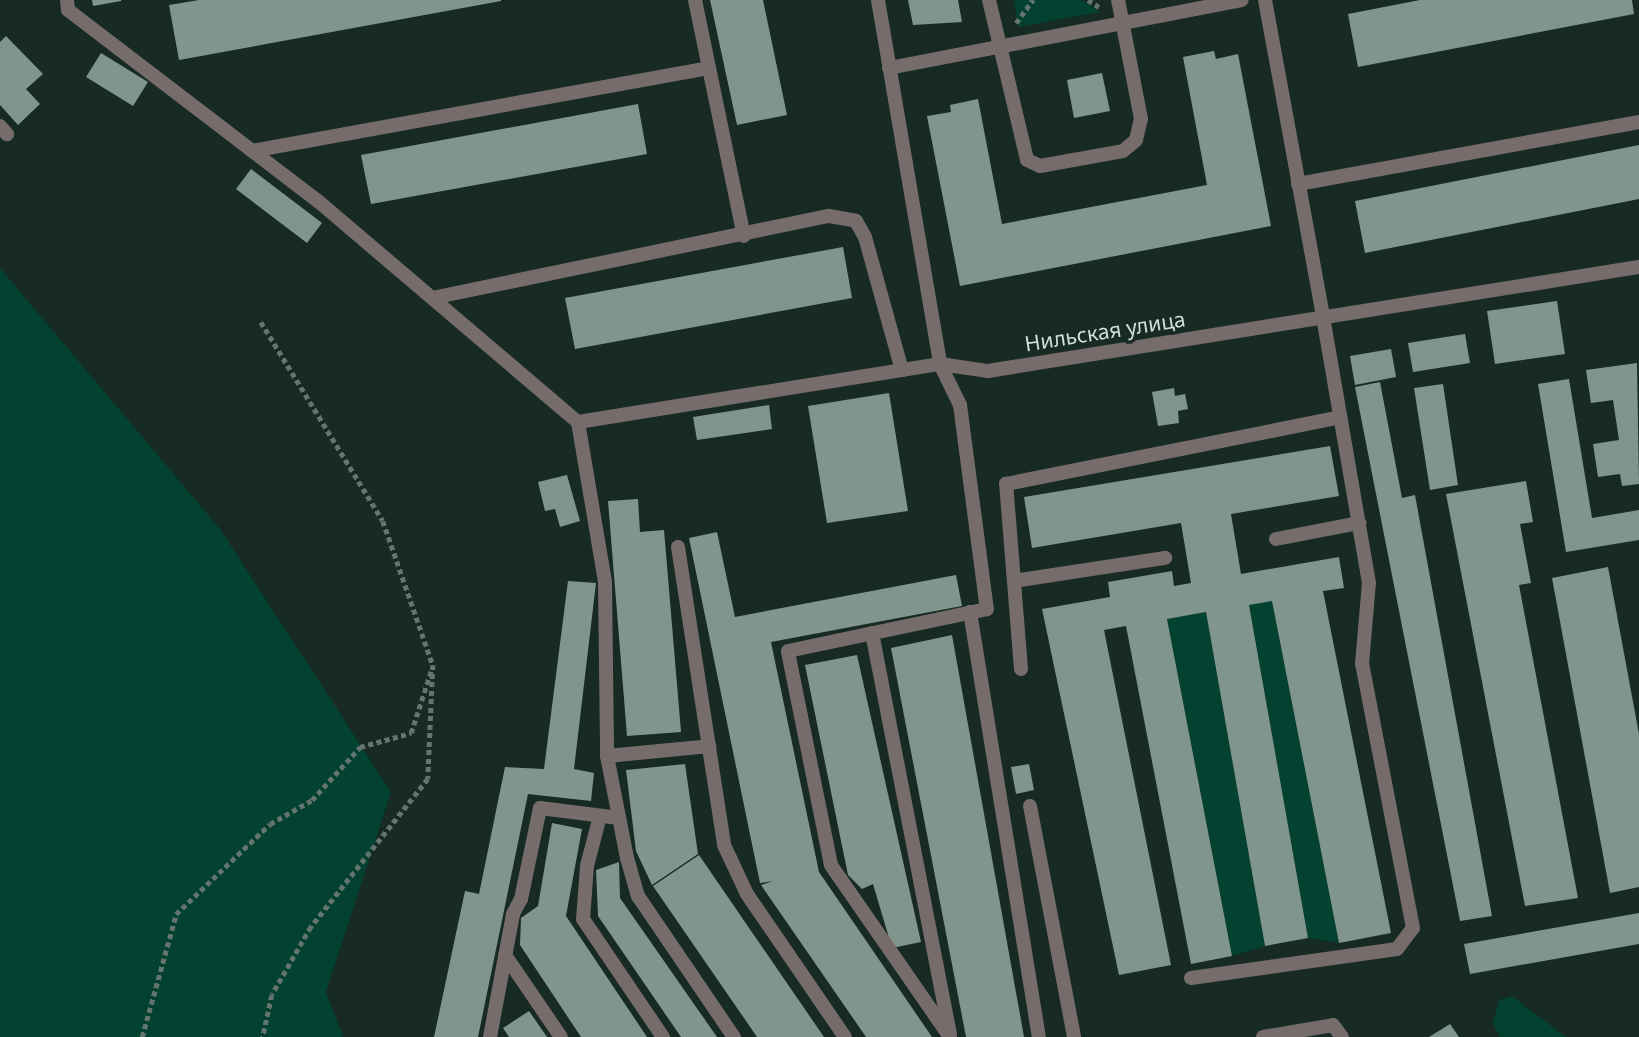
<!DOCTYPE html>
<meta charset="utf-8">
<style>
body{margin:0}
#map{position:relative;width:1639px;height:1037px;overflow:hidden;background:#172a23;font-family:"Noto Sans",sans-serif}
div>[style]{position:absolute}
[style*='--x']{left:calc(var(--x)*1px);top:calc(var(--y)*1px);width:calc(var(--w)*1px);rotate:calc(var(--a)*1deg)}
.green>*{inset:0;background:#034130}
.building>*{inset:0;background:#80968d}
.path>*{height:4.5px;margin-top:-2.25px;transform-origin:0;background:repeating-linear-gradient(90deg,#64746e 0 5px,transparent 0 8.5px)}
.service>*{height:14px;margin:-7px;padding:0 7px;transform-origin:7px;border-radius:7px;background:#766c6b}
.minor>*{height:14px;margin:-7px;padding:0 7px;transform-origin:7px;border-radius:7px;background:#766c6b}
span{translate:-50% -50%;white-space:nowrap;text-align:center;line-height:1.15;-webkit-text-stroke:7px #172a23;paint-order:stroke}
.street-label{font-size:21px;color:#d4dfda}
</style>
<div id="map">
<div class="green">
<i style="clip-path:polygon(1014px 0,1082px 0,1100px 12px,1018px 27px)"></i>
<i style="clip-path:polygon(0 268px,220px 529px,391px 792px,326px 992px,343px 1037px,0 1037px)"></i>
<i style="clip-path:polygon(1272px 601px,1339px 943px,1308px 938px,1249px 605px)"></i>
<i style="clip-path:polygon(1206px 612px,1265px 946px,1232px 956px,1167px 619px)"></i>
<i style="clip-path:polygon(1512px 996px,1566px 1037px,1500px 1037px,1493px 1023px,1499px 1000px)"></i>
</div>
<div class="building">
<i style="clip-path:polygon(92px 0,121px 0,121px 1px,93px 6px)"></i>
<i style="clip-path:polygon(199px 0,501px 0,501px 1px,179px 60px,169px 5px)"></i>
<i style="clip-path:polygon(710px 0,763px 0,787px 115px,737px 125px)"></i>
<i style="clip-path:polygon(908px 0,958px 0,962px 22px,913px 25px)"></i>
<i style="clip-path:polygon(1420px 0,1632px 0,1634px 14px,1358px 67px,1348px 14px)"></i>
<i style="clip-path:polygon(6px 36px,43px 74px,26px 89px,40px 104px,18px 125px,0 105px,0 42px)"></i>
<i style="clip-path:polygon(1214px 51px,1216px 59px,1238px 54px,1271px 226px,960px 286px,927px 116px,951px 112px,950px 105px,978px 99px,1002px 224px,1207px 185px,1183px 57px)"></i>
<i style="clip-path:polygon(101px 53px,148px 82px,133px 106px,86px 77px)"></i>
<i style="clip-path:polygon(1102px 73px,1110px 111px,1074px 118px,1067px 80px)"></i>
<i style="clip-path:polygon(638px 104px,647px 154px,371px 204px,361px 155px)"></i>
<i style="clip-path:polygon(1639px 145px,1639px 199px,1365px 253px,1355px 201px)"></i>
<i style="clip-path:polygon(251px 169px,322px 223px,307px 243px,236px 189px)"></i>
<i style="clip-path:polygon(843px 247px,852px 298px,575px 349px,565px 298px)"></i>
<i style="clip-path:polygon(1557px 301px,1565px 354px,1495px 364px,1487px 311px)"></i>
<i style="clip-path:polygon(1465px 334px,1470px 363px,1413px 372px,1408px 343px)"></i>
<i style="clip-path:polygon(1391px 349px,1396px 377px,1355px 385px,1350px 356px)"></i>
<i style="clip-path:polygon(1637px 363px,1639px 484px,1622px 486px,1620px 474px,1598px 477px,1593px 444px,1619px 440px,1613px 400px,1591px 403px,1586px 370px)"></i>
<i style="clip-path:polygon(1569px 379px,1592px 518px,1639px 510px,1639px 540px,1566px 552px,1538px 384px)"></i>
<i style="clip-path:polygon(1380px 382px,1402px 498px,1415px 495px,1492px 916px,1460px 921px,1355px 387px)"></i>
<i style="clip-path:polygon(1443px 384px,1458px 485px,1430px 490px,1414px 388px)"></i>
<i style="clip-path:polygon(1174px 388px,1175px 396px,1185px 394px,1188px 409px,1178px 411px,1179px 423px,1158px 426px,1152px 392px)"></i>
<i style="clip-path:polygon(889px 393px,908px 511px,827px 523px,808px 406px)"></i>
<i style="clip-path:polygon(769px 405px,772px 429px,697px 440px,693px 417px)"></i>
<i style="clip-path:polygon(1330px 446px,1339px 496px,1231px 514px,1241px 574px,1339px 557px,1344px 588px,1323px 591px,1391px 933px,1339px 943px,1272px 601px,1249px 605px,1308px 938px,1265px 946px,1206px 612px,1167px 619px,1232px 956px,1191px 964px,1126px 626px,1104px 630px,1171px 965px,1119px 975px,1042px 609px,1110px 597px,1108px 582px,1172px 571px,1174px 586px,1191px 583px,1181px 523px,1032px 548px,1024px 497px)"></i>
<i style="clip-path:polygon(567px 475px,580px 521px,560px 527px,555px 509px,545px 511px,538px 482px)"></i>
<i style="clip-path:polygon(1526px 481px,1533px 522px,1520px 524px,1531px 583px,1519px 585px,1578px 898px,1525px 906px,1446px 494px)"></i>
<i style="clip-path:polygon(638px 499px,640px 532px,664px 530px,681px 732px,627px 736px,608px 501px)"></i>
<i style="clip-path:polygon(717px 532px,735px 617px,956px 575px,962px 606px,771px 642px,819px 872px,932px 1037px,866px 1037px,761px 885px,773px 881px,760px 883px,689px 538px)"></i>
<i style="clip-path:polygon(1608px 567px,1639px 734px,1639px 887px,1610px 893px,1552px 578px)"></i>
<i style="clip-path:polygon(568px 581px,596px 583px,574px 769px,594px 773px,591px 801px,528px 794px,478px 1037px,434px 1037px,465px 891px,479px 894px,505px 767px,544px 769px)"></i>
<i style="clip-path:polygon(952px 635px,1024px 1037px,966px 1037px,891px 648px)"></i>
<i style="clip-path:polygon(857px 655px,921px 942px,892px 948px,873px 884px,862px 889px,848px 875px,805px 665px)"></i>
<i style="clip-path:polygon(685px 764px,698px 854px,652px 885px,636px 851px,626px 770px)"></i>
<i style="clip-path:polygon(1029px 764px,1034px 790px,1016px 794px,1011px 767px)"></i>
<i style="clip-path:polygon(552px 823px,582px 829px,566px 916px,647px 1037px,581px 1037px,520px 945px,521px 918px,538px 906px)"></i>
<i style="clip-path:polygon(699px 855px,824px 1037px,757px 1037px,653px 886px)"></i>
<i style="clip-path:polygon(619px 862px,620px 898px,717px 1037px,681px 1037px,598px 916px,596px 870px)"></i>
<i style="clip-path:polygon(1639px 913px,1639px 944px,1470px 974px,1464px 944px)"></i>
<i style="clip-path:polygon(529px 1011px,547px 1037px,509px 1037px,503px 1028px)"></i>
<i style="clip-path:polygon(1450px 1024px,1459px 1037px,1429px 1037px)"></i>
</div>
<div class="path">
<i style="--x:1088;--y:0;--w:13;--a:32"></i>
<i style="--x:1016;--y:23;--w:29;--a:-54"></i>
<i style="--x:261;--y:322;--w:233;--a:58.5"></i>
<i style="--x:383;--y:521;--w:152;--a:70.9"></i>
<i style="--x:433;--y:665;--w:114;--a:92.5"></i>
<i style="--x:428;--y:779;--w:189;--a:128.3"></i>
<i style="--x:311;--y:927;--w:78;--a:119.8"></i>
<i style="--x:272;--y:995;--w:43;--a:102.1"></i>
<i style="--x:142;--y:1037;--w:128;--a:-74.5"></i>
<i style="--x:176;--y:914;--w:130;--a:-43.8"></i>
<i style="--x:270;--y:824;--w:48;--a:-29.7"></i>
<i style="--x:312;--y:800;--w:72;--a:-47.8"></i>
<i style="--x:360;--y:747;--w:53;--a:-15.4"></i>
<i style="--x:411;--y:733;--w:65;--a:-72.1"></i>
</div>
<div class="service">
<i style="--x:695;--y:0;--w:241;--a:78.3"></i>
<i style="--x:989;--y:0;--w:164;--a:76.6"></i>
<i style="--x:1027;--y:160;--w:14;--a:25"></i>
<i style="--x:1040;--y:166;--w:84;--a:-10.2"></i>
<i style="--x:1123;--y:151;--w:17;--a:-40"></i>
<i style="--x:1136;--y:140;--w:22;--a:-77"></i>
<i style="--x:1141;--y:119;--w:121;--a:-100.9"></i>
<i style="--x:889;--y:68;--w:359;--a:-10.9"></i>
<i style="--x:0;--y:126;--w:11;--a:49"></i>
<i style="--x:252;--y:151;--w:464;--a:-10.3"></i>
<i style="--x:1298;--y:184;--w:347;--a:-10.3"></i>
<i style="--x:432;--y:298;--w:405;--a:-11.7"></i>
<i style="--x:829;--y:216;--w:27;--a:10"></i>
<i style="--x:856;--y:221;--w:18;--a:61"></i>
<i style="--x:865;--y:237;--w:138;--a:74.5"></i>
<i style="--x:578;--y:422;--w:162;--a:80.4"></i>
<i style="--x:605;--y:582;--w:174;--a:89.3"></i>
<i style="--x:607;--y:756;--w:104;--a:78.9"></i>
<i style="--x:627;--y:858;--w:40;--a:74"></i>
<i style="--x:638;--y:896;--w:171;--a:55.8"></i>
<i style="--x:1276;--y:539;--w:85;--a:-10.9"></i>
<i style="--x:678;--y:547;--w:302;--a:81.2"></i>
<i style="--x:724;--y:845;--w:54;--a:64.9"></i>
<i style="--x:747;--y:894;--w:173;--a:55.6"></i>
<i style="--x:1014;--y:581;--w:153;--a:-8.7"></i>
<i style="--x:970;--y:612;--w:431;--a:80.8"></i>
<i style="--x:872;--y:633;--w:408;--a:79"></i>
<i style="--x:1021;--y:669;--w:186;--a:-94.6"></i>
<i style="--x:1006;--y:484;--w:341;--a:-11.3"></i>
<i style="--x:607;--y:756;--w:103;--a:-5.5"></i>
<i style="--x:1030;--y:806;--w:235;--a:79.2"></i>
<i style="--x:600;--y:816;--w:52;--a:104.6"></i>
<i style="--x:587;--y:866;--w:53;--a:94.3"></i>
<i style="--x:583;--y:919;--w:143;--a:55.9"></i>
<i style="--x:505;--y:955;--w:99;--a:55.7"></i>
<i style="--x:1191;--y:978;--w:208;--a:-8"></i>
<i style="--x:1397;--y:949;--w:26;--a:-53"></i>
<i style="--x:1413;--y:928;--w:269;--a:-100.9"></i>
<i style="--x:1362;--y:664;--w:81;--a:-85.1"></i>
<i style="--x:1369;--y:583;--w:270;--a:-99.8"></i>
<i style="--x:490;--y:1037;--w:125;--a:-79.4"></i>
<i style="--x:513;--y:914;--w:17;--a:-62"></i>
<i style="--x:521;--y:899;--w:93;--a:-78.2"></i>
<i style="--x:540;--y:808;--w:80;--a:7.2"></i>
<i style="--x:950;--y:1037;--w:209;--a:-124.7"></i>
<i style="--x:831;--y:865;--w:218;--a:-101.4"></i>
<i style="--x:788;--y:651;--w:203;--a:-11.9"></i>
<i style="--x:1263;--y:1037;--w:71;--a:-9.7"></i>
<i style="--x:1333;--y:1025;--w:15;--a:53"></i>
</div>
<div class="minor">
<i style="--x:67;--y:0;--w:10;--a:84"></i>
<i style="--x:68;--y:10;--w:315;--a:37.4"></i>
<i style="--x:318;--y:201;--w:341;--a:40.4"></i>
<i style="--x:578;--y:422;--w:367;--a:-9.1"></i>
<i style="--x:940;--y:364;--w:49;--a:8.3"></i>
<i style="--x:988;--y:371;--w:659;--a:-9.08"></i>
<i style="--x:878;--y:0;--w:369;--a:80.3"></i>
<i style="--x:940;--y:364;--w:46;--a:64"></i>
<i style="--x:960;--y:405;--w:206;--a:82.5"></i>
<i style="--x:1265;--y:0;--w:322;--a:79.6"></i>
</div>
<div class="street-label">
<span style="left:1105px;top:331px;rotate:-9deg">Нильская улица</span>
</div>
</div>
